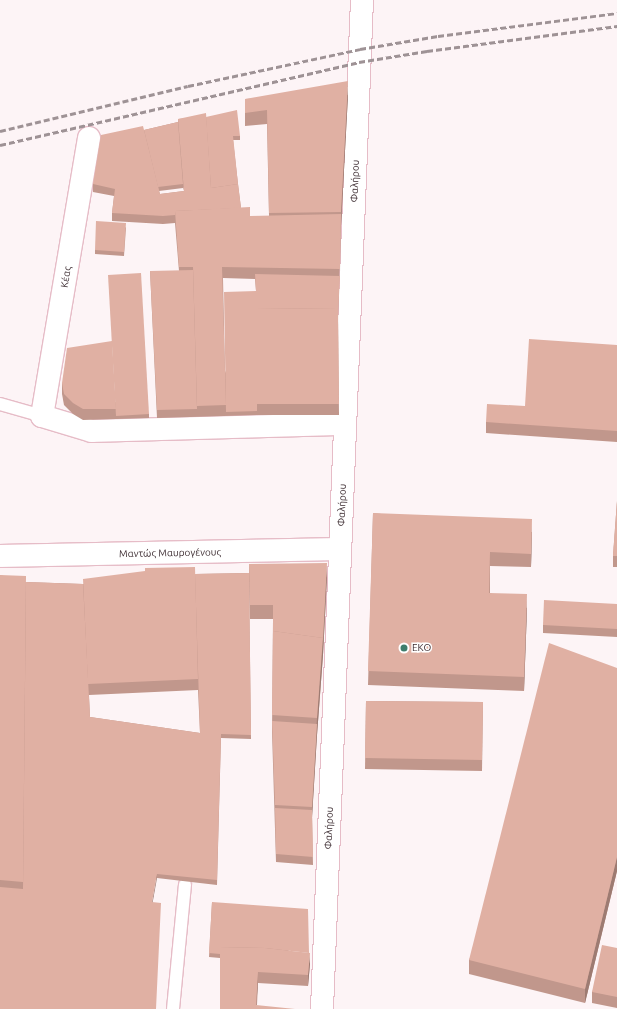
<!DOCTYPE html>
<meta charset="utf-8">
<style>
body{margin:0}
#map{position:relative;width:617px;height:1009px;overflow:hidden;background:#fdf4f6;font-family:Ubuntu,sans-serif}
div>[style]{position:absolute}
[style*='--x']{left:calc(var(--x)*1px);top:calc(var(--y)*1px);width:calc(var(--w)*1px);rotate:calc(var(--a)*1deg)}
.roads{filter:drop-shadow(1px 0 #e6bcc7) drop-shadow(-1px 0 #e6bcc7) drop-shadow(0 1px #e6bcc7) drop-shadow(0 -1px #e6bcc7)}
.lane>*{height:12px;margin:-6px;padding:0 6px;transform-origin:6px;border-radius:6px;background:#fff}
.street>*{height:22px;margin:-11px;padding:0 11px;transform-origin:11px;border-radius:11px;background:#fff}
.secondary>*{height:22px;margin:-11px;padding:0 11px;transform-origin:11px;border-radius:11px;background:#fff}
.rail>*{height:3px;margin-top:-1.5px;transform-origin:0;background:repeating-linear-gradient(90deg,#9e9295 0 6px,transparent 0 9px)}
.wall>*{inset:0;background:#c1978c}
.shaded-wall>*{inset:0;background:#9d7b72}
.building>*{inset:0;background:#e0b0a3}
.dots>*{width:11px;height:11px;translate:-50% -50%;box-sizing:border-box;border:2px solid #fff;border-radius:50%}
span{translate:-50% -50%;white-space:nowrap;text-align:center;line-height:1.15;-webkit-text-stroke:3px #fff;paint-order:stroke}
.street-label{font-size:10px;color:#3c2c31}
.poi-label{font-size:10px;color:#3c2c31}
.left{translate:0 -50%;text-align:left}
</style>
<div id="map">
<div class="roads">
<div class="lane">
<i style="--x:0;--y:404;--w:44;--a:15.9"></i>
<i style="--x:173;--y:1009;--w:125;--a:-84.5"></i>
</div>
<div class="street">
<i style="--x:89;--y:138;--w:282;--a:99.6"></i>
<i style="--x:42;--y:416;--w:52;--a:16.7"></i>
<i style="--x:92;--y:431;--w:253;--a:-1.6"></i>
</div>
<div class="secondary">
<i style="--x:0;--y:556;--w:340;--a:-1.2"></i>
<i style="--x:322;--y:1009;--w:1010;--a:-87.73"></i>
</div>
</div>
<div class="rail">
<i style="--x:0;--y:131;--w:193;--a:-13.5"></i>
<i style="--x:188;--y:86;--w:176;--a:-12.1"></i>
<i style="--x:360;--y:49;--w:79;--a:-9.5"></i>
<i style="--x:438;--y:36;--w:180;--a:-7.3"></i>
<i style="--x:0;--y:145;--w:368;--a:-13"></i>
<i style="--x:359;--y:62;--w:69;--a:-9.2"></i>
<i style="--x:427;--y:51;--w:192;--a:-7.5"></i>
</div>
<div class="wall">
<i style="clip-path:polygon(evenodd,348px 95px,341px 226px,338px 319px,339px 415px,257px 415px,157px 418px,150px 271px,179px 271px,175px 223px,163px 224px,112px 221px,112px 213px,114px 196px,93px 192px,93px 184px,144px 130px,178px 122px,178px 119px,206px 117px,240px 136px,240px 140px,233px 140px,238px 184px,241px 208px,250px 216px,269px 216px,267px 124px,245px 126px,245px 99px,348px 95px,183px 187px,184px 191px,160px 194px,159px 191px,183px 188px,183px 187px,348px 95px,223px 278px,255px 279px,256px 291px,225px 373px,223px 278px)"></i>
<i style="clip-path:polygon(126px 227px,124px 256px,95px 254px,95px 250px)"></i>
<i style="clip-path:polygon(617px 345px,617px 442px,486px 433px,486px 422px,525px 406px)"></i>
<i style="clip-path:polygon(62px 383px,149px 414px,149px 418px,83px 420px,73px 414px,64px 405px,62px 394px)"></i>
<i style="clip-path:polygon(617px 501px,617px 567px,613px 567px,613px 556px)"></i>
<i style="clip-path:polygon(373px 513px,532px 532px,531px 567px,490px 566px,490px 593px,527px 608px,524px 691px,368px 685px)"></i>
<i style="clip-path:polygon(evenodd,249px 564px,327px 577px,323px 655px,317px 735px,312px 816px,313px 865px,276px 862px,272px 732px,273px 619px,250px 619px,249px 580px,251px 739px,221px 738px,217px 885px,157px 878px,0 1009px,0 575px,26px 582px,83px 584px,195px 574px,249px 573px,249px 564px,198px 690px,200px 733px,90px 717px,89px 695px,198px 690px)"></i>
<i style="clip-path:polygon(617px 604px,617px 637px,543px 633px,543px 625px)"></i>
<i style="clip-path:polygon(617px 668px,617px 871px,585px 1003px,469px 974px,469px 960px)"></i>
<i style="clip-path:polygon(366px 701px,483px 702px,482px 771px,365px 769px)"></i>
<i style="clip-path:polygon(212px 902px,310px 964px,308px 986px,258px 983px,257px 1005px,220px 1009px,220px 958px,209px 957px)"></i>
<i style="clip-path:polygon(617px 948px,617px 1008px,592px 1003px,592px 992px)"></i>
</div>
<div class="shaded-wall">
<i style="clip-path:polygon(348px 81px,348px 95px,341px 226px,340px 280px,341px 212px)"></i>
<i style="clip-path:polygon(532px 519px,532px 532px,531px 567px,531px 554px)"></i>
<i style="clip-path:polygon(327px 563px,327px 577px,323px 655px,317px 735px,312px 818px,312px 807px,317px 718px)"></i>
<i style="clip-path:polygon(527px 594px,527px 608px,524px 691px,524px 677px)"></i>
<i style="clip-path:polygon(617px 857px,617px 871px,585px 1003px,585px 989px)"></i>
<i style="clip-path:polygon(157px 874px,157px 878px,152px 906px,152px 902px)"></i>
<i style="clip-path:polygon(310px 953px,310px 964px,308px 986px,308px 975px)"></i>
<i style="clip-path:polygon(258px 972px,258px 983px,256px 1009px)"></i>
</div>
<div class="building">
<i style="clip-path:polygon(348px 81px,341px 212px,269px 213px,267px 110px,245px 113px,245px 99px)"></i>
<i style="clip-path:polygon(237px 110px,240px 136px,233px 136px,238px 184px,211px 188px,206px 117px)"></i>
<i style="clip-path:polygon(206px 113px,211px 188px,238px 184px,241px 208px,175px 211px,175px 215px,163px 216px,112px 213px,115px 189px,93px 184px,101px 135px,143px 126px,160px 194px,184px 191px,178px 119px)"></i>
<i style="clip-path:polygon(178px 122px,183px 184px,158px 187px,144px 130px)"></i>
<i style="clip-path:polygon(250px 207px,250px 216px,341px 214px,340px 269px,222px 267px,226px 405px,197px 406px,193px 267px,179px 267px,175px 211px)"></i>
<i style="clip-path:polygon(96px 221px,126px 223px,124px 252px,95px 250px)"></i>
<i style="clip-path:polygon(193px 270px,197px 409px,157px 410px,150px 271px)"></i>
<i style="clip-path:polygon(141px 273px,149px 414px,116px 416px,108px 275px)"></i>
<i style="clip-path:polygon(255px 274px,340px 276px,338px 315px,338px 309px,257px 308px,257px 411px,226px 412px,224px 292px,256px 291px)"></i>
<i style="clip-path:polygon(257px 308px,338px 309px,339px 404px,257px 404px)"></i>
<i style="clip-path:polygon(529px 339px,617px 345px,617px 431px,486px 422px,487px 404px,525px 406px)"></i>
<i style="clip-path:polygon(112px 341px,116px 409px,83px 409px,73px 403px,64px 394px,62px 383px,67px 348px)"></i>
<i style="clip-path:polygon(617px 501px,617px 556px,613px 556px)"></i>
<i style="clip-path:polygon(373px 513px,532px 519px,531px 554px,490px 552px,489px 593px,527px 594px,524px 677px,368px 671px)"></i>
<i style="clip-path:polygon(327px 563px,323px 641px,323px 638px,273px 631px,273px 605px,250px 605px,249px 564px)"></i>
<i style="clip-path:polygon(195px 567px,198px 679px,88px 684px,83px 579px,145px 571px,145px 568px)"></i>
<i style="clip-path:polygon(249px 573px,251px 735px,221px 734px,217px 880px,157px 874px,152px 902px,161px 903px,156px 1009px,0 1009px,0 887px,23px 889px,26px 582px,83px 584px,90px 717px,200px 733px,195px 574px)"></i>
<i style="clip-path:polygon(0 575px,26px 576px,23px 882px,0 880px)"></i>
<i style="clip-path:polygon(544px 600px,617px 604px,617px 629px,543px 625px)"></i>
<i style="clip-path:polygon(273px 631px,323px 638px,317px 718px,272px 715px)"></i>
<i style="clip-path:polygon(549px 643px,617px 668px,617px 857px,585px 989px,469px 960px)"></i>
<i style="clip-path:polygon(366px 701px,483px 702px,482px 760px,365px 758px)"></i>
<i style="clip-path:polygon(272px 721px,317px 724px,312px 807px,275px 805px)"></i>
<i style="clip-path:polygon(275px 808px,312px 810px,313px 857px,276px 854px)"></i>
<i style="clip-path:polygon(212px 902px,308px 909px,309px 953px,265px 948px,220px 947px,220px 954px,209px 953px)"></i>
<i style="clip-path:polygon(602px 945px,617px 948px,617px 997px,592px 992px)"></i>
<i style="clip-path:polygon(220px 947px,265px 948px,310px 953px,308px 975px,258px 972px,256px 1005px,295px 1009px,220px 1009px)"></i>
</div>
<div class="dots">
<i style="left:404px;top:648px;background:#3d7d6c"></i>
</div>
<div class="street-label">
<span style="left:355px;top:181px;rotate:-88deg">Φαλήρου</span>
<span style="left:66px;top:277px;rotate:-81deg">Κέας</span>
<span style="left:342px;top:505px;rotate:-88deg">Φαλήρου</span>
<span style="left:170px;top:553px;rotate:-1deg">Μαντώς Μαυρογένους</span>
<span style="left:329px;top:828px;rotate:-88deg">Φαλήρου</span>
</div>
<div class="poi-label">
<span class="left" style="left:412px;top:648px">EKO</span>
</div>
</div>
